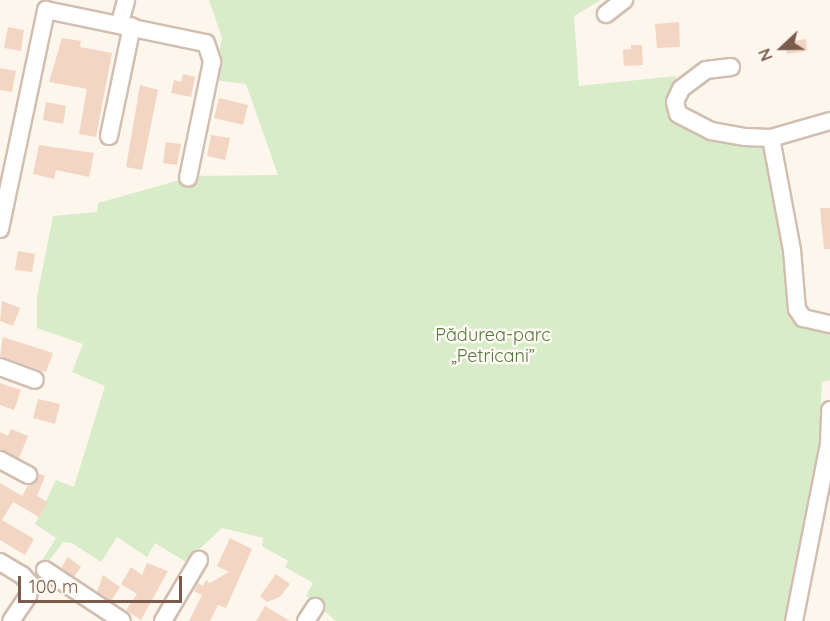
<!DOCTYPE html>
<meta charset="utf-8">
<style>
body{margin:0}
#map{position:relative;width:830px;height:621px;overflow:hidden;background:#fdf6ec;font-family:Quicksand,sans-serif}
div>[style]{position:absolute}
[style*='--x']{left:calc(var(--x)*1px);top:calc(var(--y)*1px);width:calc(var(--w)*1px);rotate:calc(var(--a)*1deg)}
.green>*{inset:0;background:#d8ecc9}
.building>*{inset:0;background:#f3d5c3}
.roads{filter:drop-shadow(2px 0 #d1beb0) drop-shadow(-2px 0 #d1beb0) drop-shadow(0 2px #d1beb0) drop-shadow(0 -2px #d1beb0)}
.minor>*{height:16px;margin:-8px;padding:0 8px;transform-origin:8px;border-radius:8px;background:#fff}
span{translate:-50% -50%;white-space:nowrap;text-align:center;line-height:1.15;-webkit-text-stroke:5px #fffaf3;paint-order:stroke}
.park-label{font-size:18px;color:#537a41}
.north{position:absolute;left:752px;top:18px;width:60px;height:60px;-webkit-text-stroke:4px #fffaf3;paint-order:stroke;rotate:248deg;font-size:16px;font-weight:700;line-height:24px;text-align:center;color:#7a5c4d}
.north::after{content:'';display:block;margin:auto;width:21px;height:27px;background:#7a5c4d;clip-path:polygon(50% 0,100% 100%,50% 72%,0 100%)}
.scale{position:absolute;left:18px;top:576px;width:164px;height:27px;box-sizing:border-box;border:3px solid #7a5c4d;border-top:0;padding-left:8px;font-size:18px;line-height:21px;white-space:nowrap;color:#7a5c4d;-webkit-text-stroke:4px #fffaf3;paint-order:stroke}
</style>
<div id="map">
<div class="green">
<i style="clip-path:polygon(209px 0,601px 0,574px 16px,579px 86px,676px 76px,673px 117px,762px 140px,782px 217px,797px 320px,830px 329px,830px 380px,822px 382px,818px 458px,789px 621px,336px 621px,306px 596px,313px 583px,285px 567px,288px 561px,262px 546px,263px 538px,222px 528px,186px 562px,155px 543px,147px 557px,117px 537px,101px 562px,72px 543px,63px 542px,48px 562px,41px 562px,56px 538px,35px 524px,56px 480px,74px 487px,105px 386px,72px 372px,83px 344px,37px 328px,37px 297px,53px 216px,97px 212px,98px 203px,194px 176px,278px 175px,246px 84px,213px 80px,222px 38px)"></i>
</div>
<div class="building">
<i style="clip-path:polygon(679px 22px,680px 47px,657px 48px,655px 24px)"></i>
<i style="clip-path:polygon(8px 27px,24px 30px,21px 51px,4px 48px)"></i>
<i style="clip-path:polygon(62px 38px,81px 41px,80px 47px,112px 53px,96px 137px,79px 134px,87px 89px,49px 82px)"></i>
<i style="clip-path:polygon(806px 39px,807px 51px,787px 54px,785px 42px)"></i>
<i style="clip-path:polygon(631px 45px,642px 45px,643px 65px,624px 66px,623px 50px,631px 49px)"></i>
<i style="clip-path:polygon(0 68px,16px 71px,12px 92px,0 90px)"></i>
<i style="clip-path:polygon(183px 74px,195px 77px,191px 97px,171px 93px,174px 80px,181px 82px)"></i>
<i style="clip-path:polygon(140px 85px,158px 90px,142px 170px,126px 167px)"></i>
<i style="clip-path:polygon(219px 98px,248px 105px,243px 125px,214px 118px)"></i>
<i style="clip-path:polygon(46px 102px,66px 106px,63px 124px,43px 120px)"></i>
<i style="clip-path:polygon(211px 135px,230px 138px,225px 160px,207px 156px)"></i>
<i style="clip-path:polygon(166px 142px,181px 144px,177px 165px,163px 163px)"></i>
<i style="clip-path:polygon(39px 145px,94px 153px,89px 177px,56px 170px,54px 179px,33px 174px)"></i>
<i style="clip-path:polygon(820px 208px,830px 208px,830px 249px,824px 249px)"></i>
<i style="clip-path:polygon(18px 251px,35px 254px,32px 272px,15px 270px)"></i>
<i style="clip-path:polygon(2px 301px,20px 308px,13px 326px,0 321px)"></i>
<i style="clip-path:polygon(3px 337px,53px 353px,46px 372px,0 356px)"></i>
<i style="clip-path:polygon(0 383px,21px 390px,14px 410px,0 405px)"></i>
<i style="clip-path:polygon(38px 399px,60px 404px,55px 424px,33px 418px)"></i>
<i style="clip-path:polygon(11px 429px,28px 436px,19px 458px,0 450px,0 432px,8px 436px)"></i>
<i style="clip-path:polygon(38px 473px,45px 476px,37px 496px,48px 502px,39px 517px,13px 502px,2px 520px,34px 539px,25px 555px,0 540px,0 483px,22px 496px,28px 485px,37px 480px)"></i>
<i style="clip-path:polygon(230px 538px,252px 549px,226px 608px,218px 605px,210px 621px,189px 621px,202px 595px,194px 591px,198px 583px,203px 586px,206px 580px,210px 583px,229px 572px,217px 566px)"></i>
<i style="clip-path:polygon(68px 557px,81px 567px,74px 577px,61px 568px)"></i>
<i style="clip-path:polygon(147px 563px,168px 571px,141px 620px,126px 610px,137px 594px,121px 584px,131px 567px,142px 575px)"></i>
<i style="clip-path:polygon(276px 574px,290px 584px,280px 597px,267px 602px,260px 596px)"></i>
<i style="clip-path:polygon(103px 575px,120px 587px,111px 601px,97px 592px)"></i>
<i style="clip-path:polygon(265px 606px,290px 621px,256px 621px)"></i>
</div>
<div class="roads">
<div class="minor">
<i style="--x:606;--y:14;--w:23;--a:-38"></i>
<i style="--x:120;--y:23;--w:24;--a:-75"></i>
<i style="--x:731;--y:67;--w:25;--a:173"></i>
<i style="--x:706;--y:70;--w:31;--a:143"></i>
<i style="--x:681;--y:89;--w:14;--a:115"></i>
<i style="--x:675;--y:102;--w:12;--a:76"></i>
<i style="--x:678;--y:114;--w:37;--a:27"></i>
<i style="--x:711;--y:131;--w:35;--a:10"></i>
<i style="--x:745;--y:137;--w:26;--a:2"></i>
<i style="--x:771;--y:138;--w:61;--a:-16.1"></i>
<i style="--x:109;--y:136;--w:112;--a:-78.2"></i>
<i style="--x:771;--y:138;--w:114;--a:79.4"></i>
<i style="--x:792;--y:250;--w:59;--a:85.2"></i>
<i style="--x:797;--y:309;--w:11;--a:56"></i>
<i style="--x:803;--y:318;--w:28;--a:13"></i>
<i style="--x:0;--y:229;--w:224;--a:-78.1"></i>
<i style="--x:46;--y:10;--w:163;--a:11.7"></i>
<i style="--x:206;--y:43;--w:20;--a:72"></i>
<i style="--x:212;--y:62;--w:118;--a:101.7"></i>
<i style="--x:0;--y:367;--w:37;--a:20"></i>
<i style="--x:0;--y:460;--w:32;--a:28"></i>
<i style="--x:0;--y:562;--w:26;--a:31"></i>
<i style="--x:22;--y:575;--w:12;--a:48"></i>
<i style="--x:30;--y:584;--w:12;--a:99"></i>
<i style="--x:28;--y:596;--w:30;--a:124"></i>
<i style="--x:45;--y:570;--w:92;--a:33.5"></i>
<i style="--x:163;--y:621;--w:71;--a:-59.5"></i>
<i style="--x:306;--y:621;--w:17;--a:-57"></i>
<i style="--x:794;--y:621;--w:179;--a:-78.8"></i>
<i style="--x:829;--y:445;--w:35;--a:-88"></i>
</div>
</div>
<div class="park-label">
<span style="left:493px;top:346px">Pădurea-parc<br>„Petricani”</span>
</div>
<div class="north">N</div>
<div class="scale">100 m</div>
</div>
